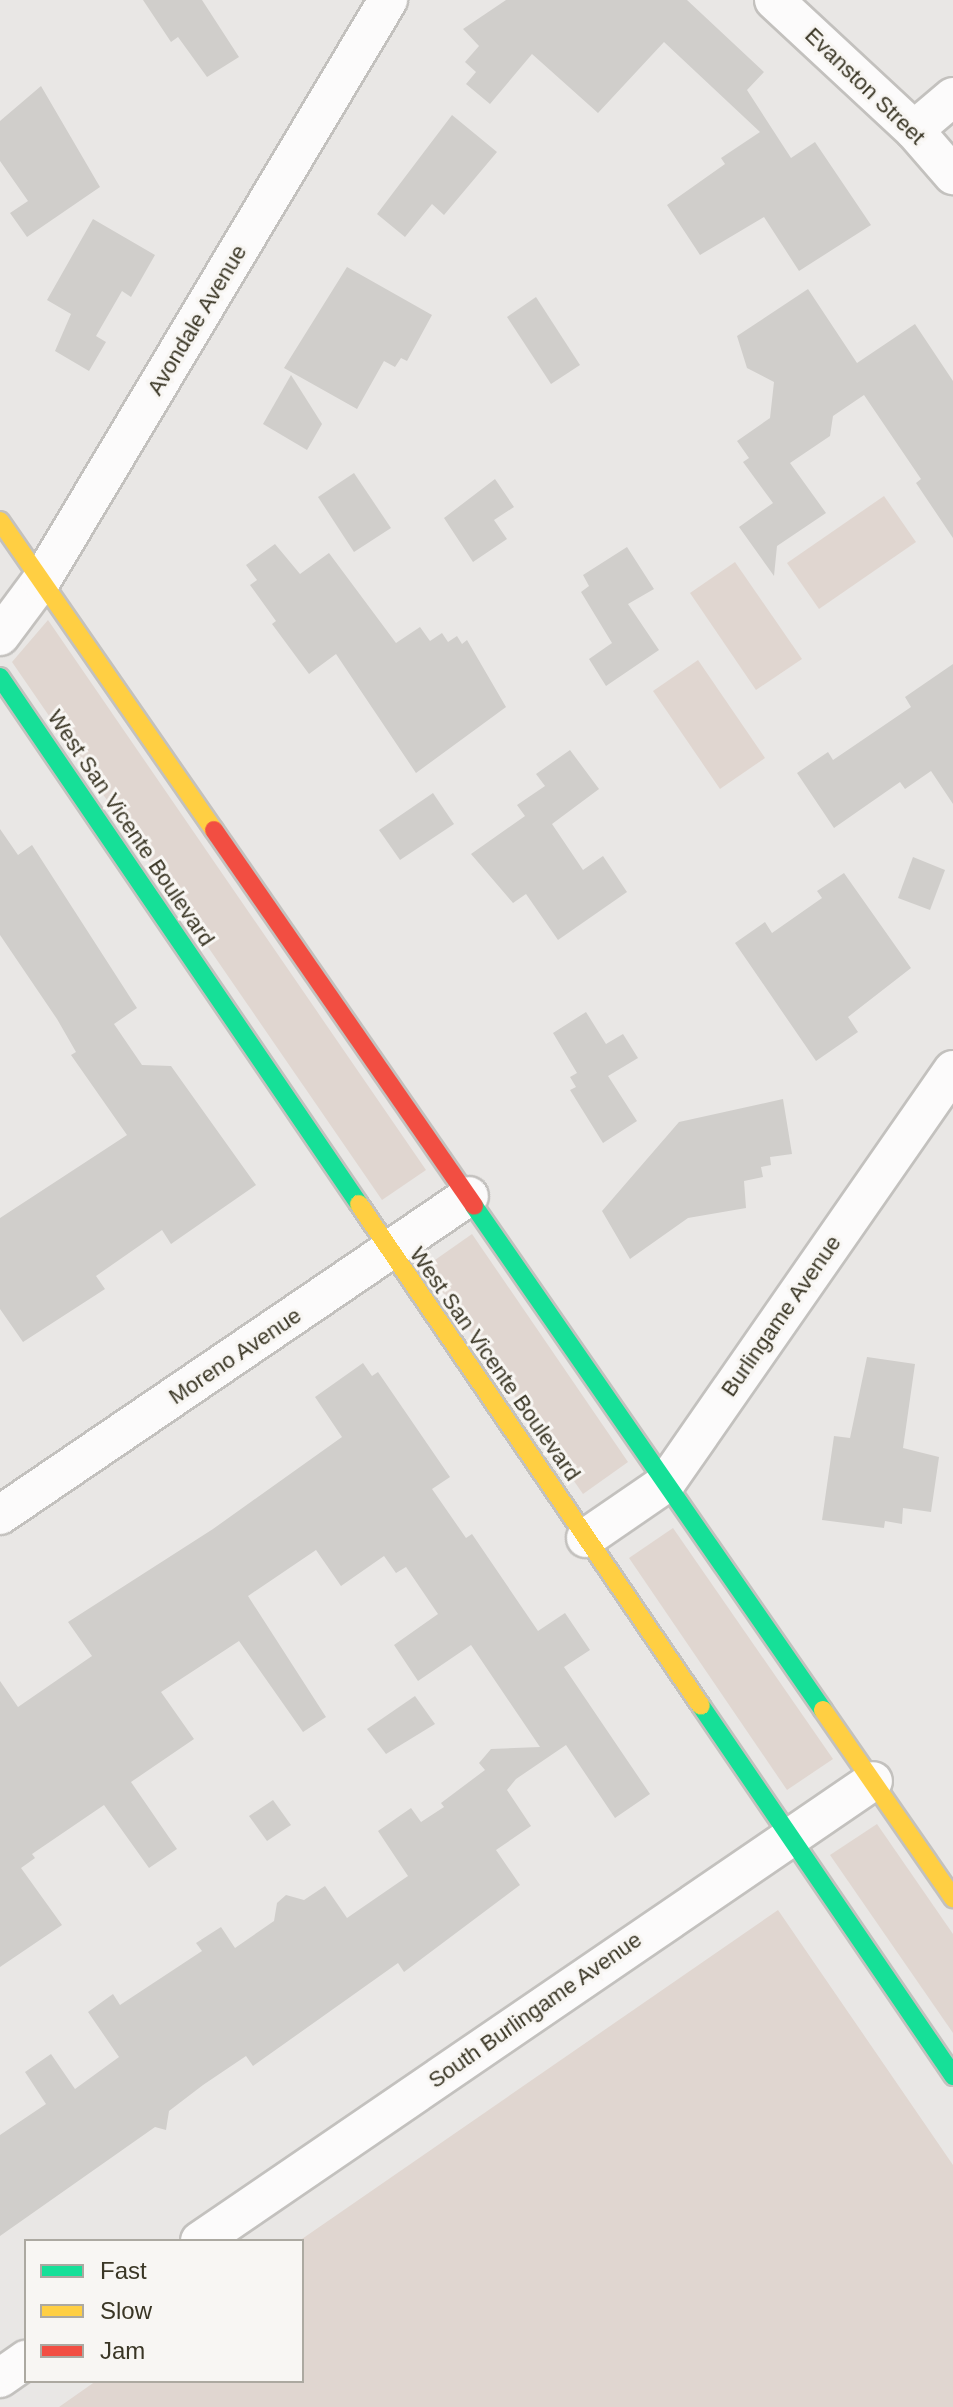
<!DOCTYPE html>
<style>
body{margin:0}
#map{position:relative;width:953px;height:2407px;overflow:hidden;background:#e9e7e5;font-family:Helvetica,sans-serif}
div>[style]{position:absolute}
[style*='--x']{left:calc(var(--x)*1px);top:calc(var(--y)*1px);width:calc(var(--w)*1px);rotate:calc(var(--a)*1deg)}
.green>*{inset:0;background:#e0d6d0}
.building>*{inset:0;background:#d0cecb}
.roads{filter:drop-shadow(2px 0 #c3c1be) drop-shadow(-2px 0 #c3c1be) drop-shadow(0 2px #c3c1be) drop-shadow(0 -2px #c3c1be)}
.street>*{height:38px;margin:-19px;padding:0 19px;transform-origin:19px;border-radius:19px;background:#fcfbfb}
.fast>*{height:18px;margin:-9px;padding:0 9px;transform-origin:9px;border-radius:9px;background:#16e098}
.slow>*{height:18px;margin:-9px;padding:0 9px;transform-origin:9px;border-radius:9px;background:#ffcf43}
.jam>*{height:18px;margin:-9px;padding:0 9px;transform-origin:9px;border-radius:9px;background:#f24e42}
span{translate:-50% -50%;white-space:nowrap;text-align:center;line-height:1.15;-webkit-text-stroke:6px #f8f6f3;paint-order:stroke}
.street-label{font-size:22px;color:#3a3625}
.legend{position:absolute;left:24px;top:2239px;width:280px;height:144px;box-sizing:border-box;background:#f8f6f3;border:2px solid #aca9a1;margin:0;padding:10px 14px;list-style:none;font-size:24px;color:#3a3625}
.legend li{display:flex;align-items:center;gap:16px;height:40px}
.legend b{width:40px;border:2px solid #aca9a1}
</style>
<div id="map">
<div class="green">
<i style="clip-path:polygon(884px 496px,916px 542px,819px 609px,787px 563px)"></i>
<i style="clip-path:polygon(735px 562px,802px 659px,756px 690px,690px 593px)"></i>
<i style="clip-path:polygon(48px 620px,426px 1170px,382px 1200px,12px 662px)"></i>
<i style="clip-path:polygon(698px 660px,765px 758px,720px 789px,653px 691px)"></i>
<i style="clip-path:polygon(472px 1234px,628px 1462px,583px 1494px,425px 1267px)"></i>
<i style="clip-path:polygon(673px 1528px,833px 1759px,787px 1790px,629px 1558px)"></i>
<i style="clip-path:polygon(877px 1824px,953px 1934px,953px 2033px,830px 1855px)"></i>
<i style="clip-path:polygon(778px 1910px,953px 2165px,953px 2407px,59px 2407px,96px 2381px,302px 2381px,299px 2241px)"></i>
</div>
<div class="building">
<i style="clip-path:polygon(143px 0,202px 0,239px 57px,207px 77px,178px 37px,171px 42px)"></i>
<i style="clip-path:polygon(506px 0,687px 0,764px 72px,747px 90px,791px 158px,815px 142px,871px 225px,799px 271px,764px 217px,700px 255px,667px 205px,725px 164px,721px 158px,760px 132px,664px 42px,598px 113px,532px 54px,490px 104px,466px 84px,476px 72px,465px 62px,479px 46px,463px 29px)"></i>
<i style="clip-path:polygon(41px 86px,100px 187px,27px 237px,10px 213px,28px 201px,0 161px,0 121px)"></i>
<i style="clip-path:polygon(452px 115px,497px 152px,444px 215px,432px 204px,405px 237px,377px 214px)"></i>
<i style="clip-path:polygon(93px 219px,155px 255px,131px 297px,122px 291px,96px 336px,106px 342px,89px 371px,55px 351px,71px 314px,47px 300px)"></i>
<i style="clip-path:polygon(347px 267px,432px 315px,407px 361px,401px 358px,395px 367px,384px 361px,357px 409px,284px 368px)"></i>
<i style="clip-path:polygon(808px 289px,857px 363px,915px 324px,953px 381px,953px 538px,916px 483px,921px 479px,864px 395px,833px 416px,830px 436px,790px 463px,826px 513px,777px 546px,774px 576px,739px 527px,773px 503px,743px 462px,749px 458px,737px 441px,770px 418px,774px 382px,747px 368px,737px 336px)"></i>
<i style="clip-path:polygon(536px 297px,580px 365px,551px 384px,507px 317px)"></i>
<i style="clip-path:polygon(291px 375px,322px 424px,307px 450px,263px 424px)"></i>
<i style="clip-path:polygon(354px 473px,391px 528px,354px 552px,318px 497px)"></i>
<i style="clip-path:polygon(495px 479px,514px 507px,494px 520px,507px 539px,473px 562px,444px 518px)"></i>
<i style="clip-path:polygon(275px 544px,300px 574px,329px 553px,396px 643px,420px 627px,430px 641px,442px 633px,448px 642px,457px 636px,462px 644px,467px 640px,506px 707px,416px 773px,336px 654px,309px 674px,272px 624px,276px 621px,250px 585px,257px 580px,246px 565px)"></i>
<i style="clip-path:polygon(627px 547px,654px 589px,628px 604px,659px 650px,606px 686px,589px 659px,612px 643px,581px 592px,589px 586px,583px 575px)"></i>
<i style="clip-path:polygon(953px 664px,953px 804px,931px 771px,905px 789px,900px 782px,834px 828px,797px 773px,828px 752px,833px 760px,911px 707px,905px 697px)"></i>
<i style="clip-path:polygon(570px 750px,599px 789px,552px 824px,583px 870px,603px 856px,627px 892px,558px 940px,526px 894px,513px 903px,471px 854px,525px 816px,517px 805px,545px 786px,536px 774px)"></i>
<i style="clip-path:polygon(433px 793px,454px 824px,400px 860px,379px 830px)"></i>
<i style="clip-path:polygon(0 829px,18px 855px,32px 845px,137px 1008px,114px 1024px,142px 1065px,171px 1066px,256px 1185px,171px 1244px,162px 1230px,96px 1276px,105px 1289px,23px 1342px,0 1309px,0 1218px,127px 1135px,71px 1055px,76px 1052px,57px 1019px,0 935px)"></i>
<i style="clip-path:polygon(913px 857px,945px 870px,930px 910px,898px 898px)"></i>
<i style="clip-path:polygon(844px 873px,911px 968px,848px 1017px,858px 1032px,816px 1061px,735px 943px,765px 922px,772px 933px,822px 898px,817px 891px)"></i>
<i style="clip-path:polygon(586px 1012px,606px 1044px,623px 1034px,638px 1058px,608px 1076px,637px 1121px,603px 1143px,570px 1090px,576px 1087px,570px 1077px,577px 1073px,553px 1033px)"></i>
<i style="clip-path:polygon(783px 1099px,792px 1154px,770px 1157px,771px 1165px,761px 1167px,763px 1177px,744px 1181px,746px 1208px,688px 1218px,630px 1259px,602px 1211px,679px 1122px)"></i>
<i style="clip-path:polygon(867px 1357px,915px 1364px,903px 1448px,939px 1457px,931px 1512px,903px 1508px,902px 1524px,885px 1521px,884px 1528px,822px 1520px,834px 1436px,850px 1438px)"></i>
<i style="clip-path:polygon(363px 1363px,372px 1376px,378px 1372px,450px 1477px,432px 1489px,466px 1538px,472px 1534px,538px 1631px,565px 1613px,590px 1650px,564px 1667px,650px 1794px,615px 1818px,566px 1745px,516px 1779px,507px 1790px,531px 1826px,496px 1850px,520px 1885px,404px 1972px,398px 1963px,253px 2066px,246px 2056px,203px 2085px,169px 2111px,166px 2130px,155px 2127px,0 2236px,0 2135px,46px 2104px,25px 2072px,51px 2054px,75px 2089px,119px 2057px,88px 2012px,113px 1994px,120px 2005px,202px 1951px,196px 1943px,221px 1927px,235px 1948px,274px 1921px,277px 1903px,286px 1895px,304px 1900px,325px 1886px,347px 1918px,408px 1876px,378px 1831px,411px 1808px,421px 1822px,444px 1807px,441px 1803px,485px 1770px,479px 1763px,491px 1749px,540px 1747px,471px 1645px,418px 1681px,394px 1645px,438px 1614px,406px 1567px,396px 1573px,384px 1556px,341px 1586px,316px 1550px,248px 1596px,326px 1717px,303px 1732px,239px 1641px,161px 1692px,194px 1739px,131px 1782px,177px 1849px,149px 1868px,104px 1805px,32px 1854px,35px 1858px,21px 1868px,62px 1925px,0 1967px,0 1681px,18px 1707px,92px 1656px,68px 1622px,213px 1529px,342px 1437px,315px 1397px)"></i>
<i style="clip-path:polygon(415px 1696px,435px 1724px,386px 1754px,367px 1729px)"></i>
<i style="clip-path:polygon(273px 1800px,291px 1825px,267px 1841px,249px 1816px)"></i>
</div>
<div class="roads">
<div class="street">
<i style="--x:774;--y:0;--w:191;--a:42.9"></i>
<i style="--x:914;--y:130;--w:60;--a:49.1"></i>
<i style="--x:914;--y:130;--w:51;--a:-40.2"></i>
<i style="--x:0;--y:636;--w:69;--a:-53.3"></i>
<i style="--x:41;--y:581;--w:677;--a:-59.15"></i>
<i style="--x:0;--y:1515;--w:567;--a:-34.22"></i>
<i style="--x:586;--y:1538;--w:97;--a:-34.5"></i>
<i style="--x:666;--y:1483;--w:503;--a:-55.2"></i>
<i style="--x:200;--y:2241;--w:815;--a:-34.35"></i>
<i style="--x:0;--y:2378;--w:32;--a:-35"></i>
</div>
<div class="fast">
<i style="--x:0;--y:677;--w:638;--a:55.74"></i>
<i style="--x:474;--y:1206;--w:613;--a:55.3"></i>
<i style="--x:701;--y:1706;--w:448;--a:55.7"></i>
</div>
<div class="slow">
<i style="--x:0;--y:521;--w:376;--a:55.3"></i>
<i style="--x:359;--y:1204;--w:607;--a:55.73"></i>
<i style="--x:823;--y:1710;--w:229;--a:55.3"></i>
</div>
<div class="jam">
<i style="--x:214;--y:830;--w:457;--a:55.3"></i>
</div>
</div>
<div class="street-label">
<span style="left:865px;top:86px;rotate:44deg">Evanston Street</span>
<span style="left:197px;top:320px;rotate:-59deg">Avondale Avenue</span>
<span style="left:131px;top:828px;rotate:56deg">West San Vicente Boulevard</span>
<span style="left:781px;top:1316px;rotate:-55deg">Burlingame Avenue</span>
<span style="left:235px;top:1356px;rotate:-34deg">Moreno Avenue</span>
<span style="left:495px;top:1364px;rotate:55deg">West San Vicente Boulevard</span>
<span style="left:535px;top:2010px;rotate:-35deg">South Burlingame Avenue</span>
</div>
<ul class="legend">
<li><b style="height:10px;background:#16e098"></b>Fast</li>
<li><b style="height:10px;background:#ffcf43"></b>Slow</li>
<li><b style="height:10px;background:#f24e42"></b>Jam</li>
</ul>
</div>
